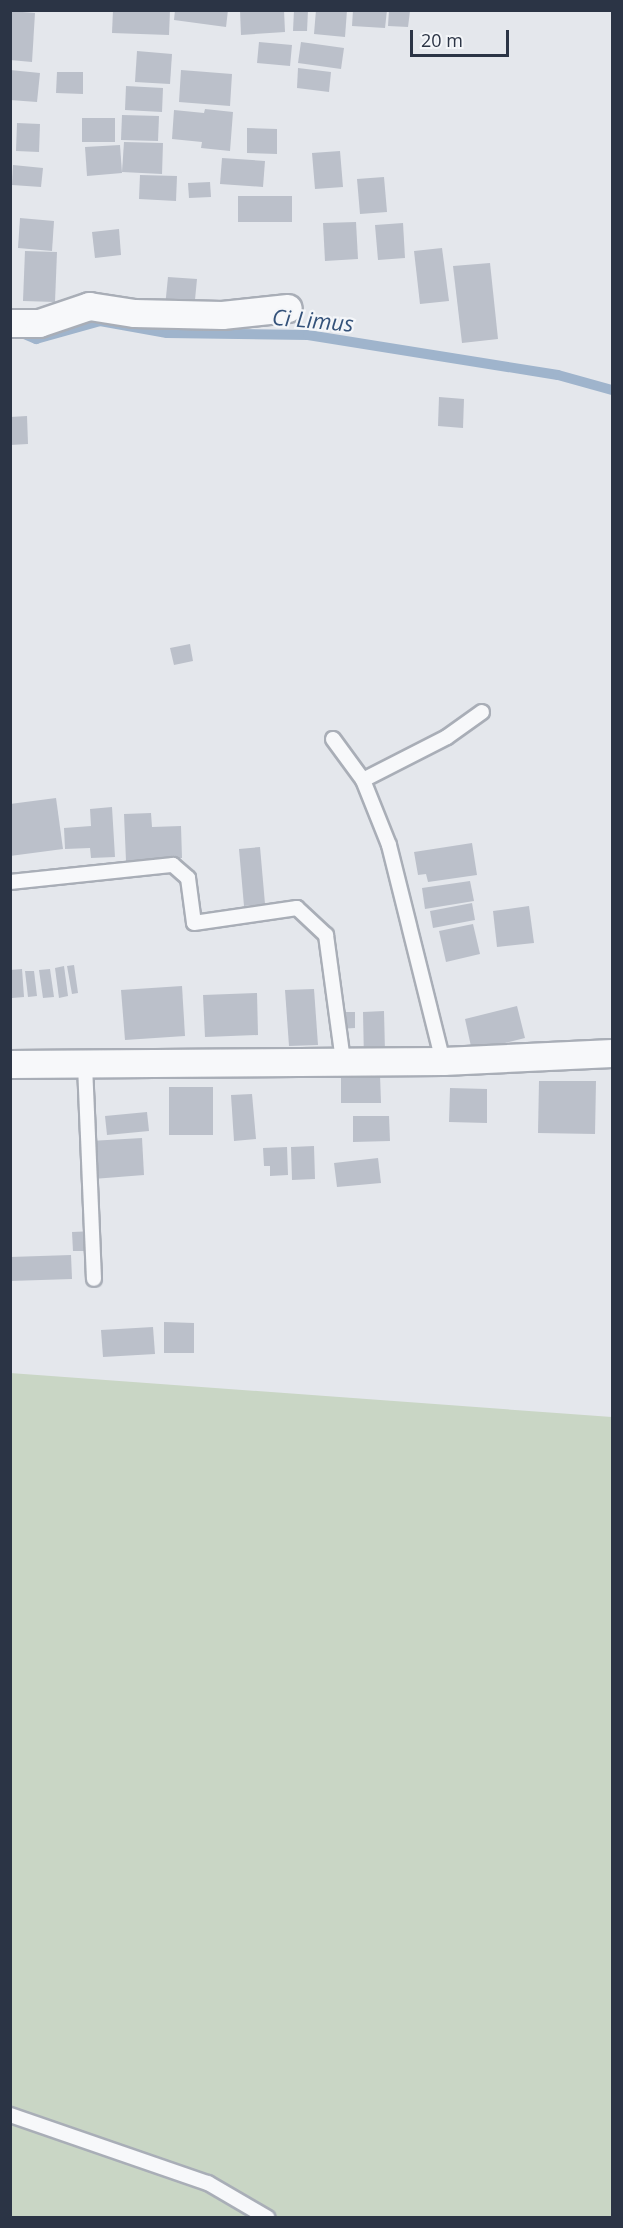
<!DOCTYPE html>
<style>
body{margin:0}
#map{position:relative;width:623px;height:2228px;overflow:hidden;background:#e4e7ec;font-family:"Open Sans",sans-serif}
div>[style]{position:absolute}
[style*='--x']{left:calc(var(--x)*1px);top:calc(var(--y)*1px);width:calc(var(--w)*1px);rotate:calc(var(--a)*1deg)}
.green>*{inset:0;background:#c9d6c5}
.stream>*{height:10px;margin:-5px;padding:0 5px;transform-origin:5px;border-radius:5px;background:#9fb4cc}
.building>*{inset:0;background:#bbc0ca}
.roads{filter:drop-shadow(2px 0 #a9aeb7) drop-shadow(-2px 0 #a9aeb7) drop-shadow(0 2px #a9aeb7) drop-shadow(0 -2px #a9aeb7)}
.service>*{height:14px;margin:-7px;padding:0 7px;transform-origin:7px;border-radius:7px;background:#f7f8fa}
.minor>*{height:27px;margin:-13.5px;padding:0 13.5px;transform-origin:13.5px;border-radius:13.5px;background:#f7f8fa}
span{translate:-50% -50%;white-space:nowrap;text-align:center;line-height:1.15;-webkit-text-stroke:4.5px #f4f6f9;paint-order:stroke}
.water-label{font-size:22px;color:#34527a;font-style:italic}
.frame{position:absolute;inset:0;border:12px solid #2b3445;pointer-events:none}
.scale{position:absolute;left:410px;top:30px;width:99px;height:27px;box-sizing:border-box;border:3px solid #2b3445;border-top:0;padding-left:8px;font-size:18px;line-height:21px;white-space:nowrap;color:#2b3445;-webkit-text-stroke:4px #f4f6f9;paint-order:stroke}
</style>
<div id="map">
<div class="green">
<i style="clip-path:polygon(10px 1373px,612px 1417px,612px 2217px,11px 2217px)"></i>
</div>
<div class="stream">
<i style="--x:17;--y:331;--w:21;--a:23"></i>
<i style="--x:36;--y:339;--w:66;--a:-15.7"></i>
<i style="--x:100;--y:321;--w:68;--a:10.2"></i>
<i style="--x:167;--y:333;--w:141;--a:0.8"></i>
<i style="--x:308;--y:335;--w:253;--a:9.1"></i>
<i style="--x:558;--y:375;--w:56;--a:15.5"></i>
</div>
<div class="building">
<i style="clip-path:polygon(113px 10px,170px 10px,169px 35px,112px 33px)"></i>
<i style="clip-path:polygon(175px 10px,228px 10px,226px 27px,174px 20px)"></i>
<i style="clip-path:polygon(240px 10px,284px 10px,285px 32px,241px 35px)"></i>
<i style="clip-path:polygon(294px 10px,308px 10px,307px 31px,293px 31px)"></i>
<i style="clip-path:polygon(316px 10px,347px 10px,345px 37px,314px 34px)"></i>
<i style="clip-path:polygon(353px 10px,387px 10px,385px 28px,352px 26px)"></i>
<i style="clip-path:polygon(389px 10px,410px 11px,408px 27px,388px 26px)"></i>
<i style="clip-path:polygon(10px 11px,35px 13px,32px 62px,10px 60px)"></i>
<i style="clip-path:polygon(259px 42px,292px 45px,290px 66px,257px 63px)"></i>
<i style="clip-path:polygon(301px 42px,344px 48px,341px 69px,298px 63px)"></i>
<i style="clip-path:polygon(137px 51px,172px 54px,170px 84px,135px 82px)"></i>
<i style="clip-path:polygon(298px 68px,331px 72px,329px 92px,297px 88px)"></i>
<i style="clip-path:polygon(10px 70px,40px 73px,37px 102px,10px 100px)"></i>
<i style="clip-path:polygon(181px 70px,232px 74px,230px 106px,179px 102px)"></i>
<i style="clip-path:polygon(57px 72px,83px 72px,83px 94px,56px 93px)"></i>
<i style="clip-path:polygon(126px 86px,163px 88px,162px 112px,125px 110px)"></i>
<i style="clip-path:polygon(205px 109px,233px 112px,230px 151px,201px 148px,202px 142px,172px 139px,174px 110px,204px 113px)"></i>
<i style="clip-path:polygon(122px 115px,159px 116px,158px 141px,121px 140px)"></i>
<i style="clip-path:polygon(82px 118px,115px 118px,115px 142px,82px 142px)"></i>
<i style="clip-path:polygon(17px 123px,40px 124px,39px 152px,16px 151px)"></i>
<i style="clip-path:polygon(247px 128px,277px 129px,277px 154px,247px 153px)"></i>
<i style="clip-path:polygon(124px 142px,163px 143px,162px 174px,122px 172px)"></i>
<i style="clip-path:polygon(120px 145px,122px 173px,87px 176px,85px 147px)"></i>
<i style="clip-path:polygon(340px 151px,343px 187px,315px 189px,312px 153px)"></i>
<i style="clip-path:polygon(222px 158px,265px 161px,263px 187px,220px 184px)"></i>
<i style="clip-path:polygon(13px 165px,43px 168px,41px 187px,12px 185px)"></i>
<i style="clip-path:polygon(140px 175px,177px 176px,176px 201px,139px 199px)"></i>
<i style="clip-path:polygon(384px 177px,387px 212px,360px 214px,357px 179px)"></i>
<i style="clip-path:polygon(210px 182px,211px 197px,189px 198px,188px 183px)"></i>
<i style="clip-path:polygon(238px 196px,292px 196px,292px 222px,238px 222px)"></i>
<i style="clip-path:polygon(20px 218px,54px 221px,52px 251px,18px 248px)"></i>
<i style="clip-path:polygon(356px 222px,358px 259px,325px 261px,323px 223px)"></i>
<i style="clip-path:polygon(403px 223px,405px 258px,378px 260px,375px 225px)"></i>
<i style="clip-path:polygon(119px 229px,121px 255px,95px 258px,92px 232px)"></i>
<i style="clip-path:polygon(442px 248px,449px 301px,420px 304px,414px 251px)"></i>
<i style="clip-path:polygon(25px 251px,57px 252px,55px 302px,23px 301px)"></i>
<i style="clip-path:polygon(490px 263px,498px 339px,462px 343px,453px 266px)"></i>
<i style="clip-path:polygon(168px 277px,197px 279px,194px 310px,165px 307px)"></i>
<i style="clip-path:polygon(439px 397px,464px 399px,463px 428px,438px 426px)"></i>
<i style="clip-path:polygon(27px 416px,28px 444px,10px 445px,10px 417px)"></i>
<i style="clip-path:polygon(190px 644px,193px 661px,174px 665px,170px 648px)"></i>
<i style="clip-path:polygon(56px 798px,63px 849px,10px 856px,10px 804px)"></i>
<i style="clip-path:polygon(112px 807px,115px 857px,91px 858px,90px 848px,65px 849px,64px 828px,91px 826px,90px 809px)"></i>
<i style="clip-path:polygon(151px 813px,152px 827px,181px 826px,182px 858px,126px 861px,124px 814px)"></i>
<i style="clip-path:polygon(472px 843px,477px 875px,428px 882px,426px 874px,418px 875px,414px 852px)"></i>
<i style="clip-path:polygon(260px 847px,265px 904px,244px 906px,239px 849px)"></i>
<i style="clip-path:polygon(470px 881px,474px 901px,425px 909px,422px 888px)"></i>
<i style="clip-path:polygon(472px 903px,475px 920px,433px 928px,430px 911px)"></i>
<i style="clip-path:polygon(529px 906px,534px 943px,497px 947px,493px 911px)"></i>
<i style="clip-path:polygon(473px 924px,480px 954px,446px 962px,439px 931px)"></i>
<i style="clip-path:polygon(74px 965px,78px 993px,72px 994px,67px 966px)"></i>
<i style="clip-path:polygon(64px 966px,68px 996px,59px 998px,55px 968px)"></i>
<i style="clip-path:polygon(22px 969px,24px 997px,12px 998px,10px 970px)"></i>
<i style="clip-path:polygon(50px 969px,54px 997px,43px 998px,39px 970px)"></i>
<i style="clip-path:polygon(25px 971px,34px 971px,37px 996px,28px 997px)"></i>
<i style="clip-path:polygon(182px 986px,185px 1036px,125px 1040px,121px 990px)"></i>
<i style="clip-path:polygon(314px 989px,318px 1045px,289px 1046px,285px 990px)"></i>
<i style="clip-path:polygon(257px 993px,258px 1035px,205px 1037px,203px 995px)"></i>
<i style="clip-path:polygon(517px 1006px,525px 1038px,472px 1051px,465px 1019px)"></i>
<i style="clip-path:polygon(384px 1011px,385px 1052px,364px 1060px,363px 1012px)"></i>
<i style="clip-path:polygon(339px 1012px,355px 1012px,355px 1028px,339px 1029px)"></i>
<i style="clip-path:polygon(341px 1074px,380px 1075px,381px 1103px,341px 1103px)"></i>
<i style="clip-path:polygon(539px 1081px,596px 1081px,595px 1134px,538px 1133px)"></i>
<i style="clip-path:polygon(169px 1087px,213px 1087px,213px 1135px,169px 1135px)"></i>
<i style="clip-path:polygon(450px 1088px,487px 1089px,487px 1123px,449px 1122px)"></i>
<i style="clip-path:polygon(252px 1094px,256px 1139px,234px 1141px,231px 1095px)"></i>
<i style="clip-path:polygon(147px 1112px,149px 1131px,107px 1135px,105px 1116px)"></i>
<i style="clip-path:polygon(353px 1116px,389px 1116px,390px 1141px,353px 1142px)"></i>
<i style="clip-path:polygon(142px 1138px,144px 1175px,93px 1179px,90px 1141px)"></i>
<i style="clip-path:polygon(314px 1146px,315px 1179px,292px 1180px,291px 1147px)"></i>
<i style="clip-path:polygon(287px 1147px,288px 1175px,270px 1176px,270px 1166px,264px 1166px,263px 1148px)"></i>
<i style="clip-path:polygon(378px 1158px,381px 1183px,337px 1187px,334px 1163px)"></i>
<i style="clip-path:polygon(95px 1231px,97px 1251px,73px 1251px,72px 1232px)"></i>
<i style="clip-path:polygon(71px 1255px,72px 1279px,10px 1281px,10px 1257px)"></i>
<i style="clip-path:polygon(164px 1322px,194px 1323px,194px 1353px,164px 1353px)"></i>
<i style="clip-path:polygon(153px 1327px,155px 1354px,103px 1357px,101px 1330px)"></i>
</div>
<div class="roads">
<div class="service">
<i style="--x:333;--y:739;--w:51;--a:53.8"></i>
<i style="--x:363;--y:780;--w:70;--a:68.2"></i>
<i style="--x:389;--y:845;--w:223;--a:76"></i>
<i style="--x:363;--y:780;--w:94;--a:-27.1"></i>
<i style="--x:447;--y:737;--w:43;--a:-35.5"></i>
<i style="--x:10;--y:882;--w:164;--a:-6"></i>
<i style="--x:173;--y:865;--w:20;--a:41"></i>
<i style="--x:188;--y:878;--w:45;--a:82.4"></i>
<i style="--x:194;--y:923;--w:104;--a:-8.3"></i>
<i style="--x:297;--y:908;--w:40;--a:43"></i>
<i style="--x:326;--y:935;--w:127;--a:82.3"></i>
<i style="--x:85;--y:1065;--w:214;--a:87.6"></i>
<i style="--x:10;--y:2115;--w:209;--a:19"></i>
<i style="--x:208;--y:2183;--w:69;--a:30.3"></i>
</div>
<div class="minor">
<i style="--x:10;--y:323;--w:29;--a:0"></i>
<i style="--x:39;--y:323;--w:53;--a:-18.8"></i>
<i style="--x:89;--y:306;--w:46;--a:8.8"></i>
<i style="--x:134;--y:313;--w:88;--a:1.3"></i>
<i style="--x:222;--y:315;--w:66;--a:-6.1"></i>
<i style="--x:10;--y:1064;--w:433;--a:-0.4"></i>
<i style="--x:443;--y:1061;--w:169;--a:-2.7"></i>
</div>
</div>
<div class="water-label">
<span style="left:313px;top:320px;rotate:5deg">Ci Limus</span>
</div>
<div class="frame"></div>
<div class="scale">20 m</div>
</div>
